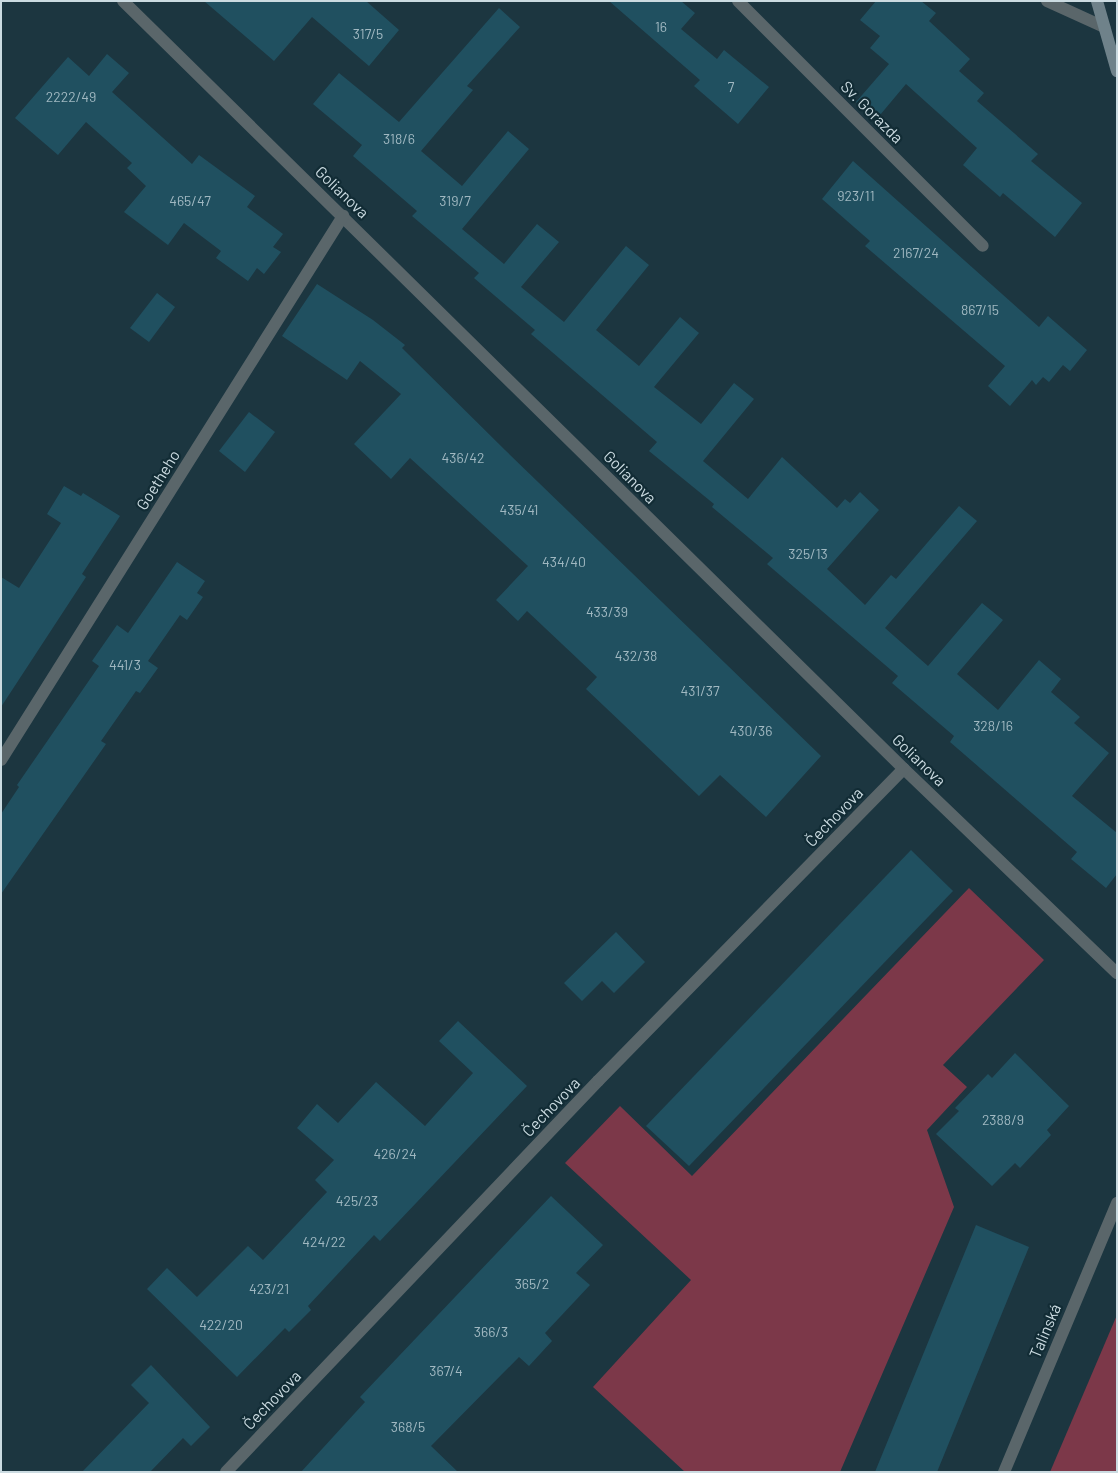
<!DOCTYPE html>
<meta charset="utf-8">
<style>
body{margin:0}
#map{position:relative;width:1118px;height:1473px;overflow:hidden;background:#1c3640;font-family:Barlow,sans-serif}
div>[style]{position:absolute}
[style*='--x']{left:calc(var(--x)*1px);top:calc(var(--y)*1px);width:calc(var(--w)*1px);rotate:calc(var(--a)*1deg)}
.green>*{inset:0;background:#7c3849}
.building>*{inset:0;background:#205060}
.minor>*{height:12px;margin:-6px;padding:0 6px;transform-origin:6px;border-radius:6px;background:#5a666a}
.secondary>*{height:12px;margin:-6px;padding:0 6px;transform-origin:6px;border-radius:6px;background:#6f828a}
span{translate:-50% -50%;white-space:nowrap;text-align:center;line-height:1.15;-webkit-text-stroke:4.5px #122c35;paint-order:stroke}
.number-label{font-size:14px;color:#a0b8c1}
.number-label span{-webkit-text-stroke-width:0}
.street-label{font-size:16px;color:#cbdbe1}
.frame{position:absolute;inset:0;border:2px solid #cbdbe1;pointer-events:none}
</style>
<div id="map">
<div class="green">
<i style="clip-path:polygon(969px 888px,1044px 960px,943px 1065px,967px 1087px,927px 1130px,954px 1207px,840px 1472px,685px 1472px,593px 1387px,691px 1280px,565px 1163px,620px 1106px,692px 1176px)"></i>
<i style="clip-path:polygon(1117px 1315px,1117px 1472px,1050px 1472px)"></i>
</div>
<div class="building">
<i style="clip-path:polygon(204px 1px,366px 1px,399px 30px,369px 66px,312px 17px,274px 61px)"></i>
<i style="clip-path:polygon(609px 1px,681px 1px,695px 13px,681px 29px,717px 59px,724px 50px,769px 87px,738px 124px,694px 86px,700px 80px)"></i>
<i style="clip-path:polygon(876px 1px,921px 1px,936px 13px,929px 21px,970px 59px,959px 71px,984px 93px,977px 101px,1038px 154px,1031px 161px,1082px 203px,1055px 237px,1003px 193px,1000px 197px,963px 165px,977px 148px,906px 84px,875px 121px,856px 102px,889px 64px,870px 48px,880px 36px,860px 20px)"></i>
<i style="clip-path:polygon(499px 8px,520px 27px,467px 86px,473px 90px,421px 151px,462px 186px,508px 131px,529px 149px,462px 229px,504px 264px,537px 224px,559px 242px,521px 287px,564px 322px,626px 246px,649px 265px,596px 330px,639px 366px,680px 317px,699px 333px,654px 387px,701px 424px,734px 383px,754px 399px,703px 461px,748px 499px,782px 457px,837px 508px,845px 499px,850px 503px,860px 492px,879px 510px,827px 569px,865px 605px,891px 575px,896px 579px,959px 506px,977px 521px,885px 628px,928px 666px,982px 603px,1003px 620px,957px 674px,998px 710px,1039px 660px,1061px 679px,1051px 692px,1080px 717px,1074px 723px,1109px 753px,1072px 796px,1117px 833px,1117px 874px,1106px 888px,1071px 859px,1077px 852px,950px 742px,954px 736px,892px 683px,898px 676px,767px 564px,773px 558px,712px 507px,714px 504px,649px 451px,657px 442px,531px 334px,535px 330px,474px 278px,479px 273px,412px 216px,417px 211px,353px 156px,362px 145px,313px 104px,339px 73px,399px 122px)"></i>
<i style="clip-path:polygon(107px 54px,129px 73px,112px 92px,192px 164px,199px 155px,255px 196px,247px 207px,283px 234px,273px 247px,281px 252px,264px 274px,257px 268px,248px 281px,216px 258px,221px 251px,184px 223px,168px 245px,124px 212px,146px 186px,127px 168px,132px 163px,86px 122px,58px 155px,15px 118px,68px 57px,89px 76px)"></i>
<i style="clip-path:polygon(853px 161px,1039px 327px,1048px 316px,1087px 350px,1070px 371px,1063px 365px,1049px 382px,1043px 377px,1036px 385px,1032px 380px,1010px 406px,988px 386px,1005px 366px,865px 246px,870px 241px,822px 199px)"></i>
<i style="clip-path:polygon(317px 284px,373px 320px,405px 345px,402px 348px,505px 450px,821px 756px,766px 817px,720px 775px,699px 796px,586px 689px,597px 677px,527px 611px,518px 621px,496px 600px,528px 566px,410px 458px,391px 479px,354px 444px,401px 394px,360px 361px,347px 380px,282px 336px)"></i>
<i style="clip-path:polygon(157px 293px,175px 307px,149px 342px,130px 328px)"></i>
<i style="clip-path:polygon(249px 412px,275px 432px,245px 472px,219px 451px)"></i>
<i style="clip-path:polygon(64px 486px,81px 496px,83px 493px,120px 516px,82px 574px,86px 577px,1px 707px,1px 577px,19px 588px,61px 523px,47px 514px)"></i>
<i style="clip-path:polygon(177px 562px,205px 581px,197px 593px,203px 597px,187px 620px,180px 615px,148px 661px,158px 668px,140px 693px,136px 691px,101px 741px,106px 744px,1px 894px,1px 814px,19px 787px,17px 785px,99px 666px,92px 661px,117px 625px,128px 633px)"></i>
<i style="clip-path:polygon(911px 850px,953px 891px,689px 1166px,646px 1126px)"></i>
<i style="clip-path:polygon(616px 932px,645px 962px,614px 993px,602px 981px,582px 1001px,564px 983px)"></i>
<i style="clip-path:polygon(458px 1021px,527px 1086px,380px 1241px,374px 1235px,308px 1306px,311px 1310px,289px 1332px,285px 1328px,237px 1377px,147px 1289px,167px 1268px,197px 1297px,248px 1246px,263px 1260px,327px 1192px,315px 1180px,334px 1160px,297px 1128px,317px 1104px,338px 1123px,376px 1082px,425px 1126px,473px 1073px,439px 1041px)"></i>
<i style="clip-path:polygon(1015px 1053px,1069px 1106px,1047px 1130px,1051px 1135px,1020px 1168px,1015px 1163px,992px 1186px,936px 1134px,959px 1111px,955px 1108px,988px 1074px,992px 1078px)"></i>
<i style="clip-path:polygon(551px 1196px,603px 1245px,576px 1273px,590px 1285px,545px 1333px,552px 1341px,529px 1366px,519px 1357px,431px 1446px,458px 1472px,301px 1472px,365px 1402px,360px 1397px)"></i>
<i style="clip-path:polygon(976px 1225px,1029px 1247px,937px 1472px,875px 1472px)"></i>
<i style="clip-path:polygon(151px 1365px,210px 1427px,191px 1446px,183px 1438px,150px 1472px,82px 1472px,149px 1403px,131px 1385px)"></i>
</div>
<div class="minor">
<i style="--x:123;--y:1;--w:1095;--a:44.52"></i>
<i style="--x:904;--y:769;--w:295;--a:43.8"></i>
<i style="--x:738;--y:1;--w:346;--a:45"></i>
<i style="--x:1047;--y:1;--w:63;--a:24.5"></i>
<i style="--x:1;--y:760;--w:643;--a:-57.84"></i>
<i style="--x:226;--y:1472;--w:540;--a:-46.43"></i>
<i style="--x:598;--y:1081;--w:437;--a:-45.6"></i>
<i style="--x:1004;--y:1472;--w:292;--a:-67.2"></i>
</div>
<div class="secondary">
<i style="--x:1097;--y:1;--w:73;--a:74.1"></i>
</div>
<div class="number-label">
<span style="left:661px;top:27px">16</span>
<span style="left:368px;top:34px">317/5</span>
<span style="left:731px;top:87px">7</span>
<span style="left:71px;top:97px">2222/49</span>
<span style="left:399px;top:139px">318/6</span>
<span style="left:856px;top:196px">923/11</span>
<span style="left:190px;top:201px">465/47</span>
<span style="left:455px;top:201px">319/7</span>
<span style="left:916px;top:253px">2167/24</span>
<span style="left:980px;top:310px">867/15</span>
<span style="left:463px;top:458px">436/42</span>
<span style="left:519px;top:510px">435/41</span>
<span style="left:808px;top:554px">325/13</span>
<span style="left:564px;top:562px">434/40</span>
<span style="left:607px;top:612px">433/39</span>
<span style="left:636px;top:656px">432/38</span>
<span style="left:125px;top:665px">441/3</span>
<span style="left:700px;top:691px">431/37</span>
<span style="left:993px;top:726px">328/16</span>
<span style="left:751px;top:731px">430/36</span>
<span style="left:1003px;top:1120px">2388/9</span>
<span style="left:395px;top:1154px">426/24</span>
<span style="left:357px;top:1201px">425/23</span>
<span style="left:324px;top:1242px">424/22</span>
<span style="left:532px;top:1284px">365/2</span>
<span style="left:269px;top:1289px">423/21</span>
<span style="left:221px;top:1325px">422/20</span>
<span style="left:491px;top:1332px">366/3</span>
<span style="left:446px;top:1371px">367/4</span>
<span style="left:408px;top:1427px">368/5</span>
</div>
<div class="street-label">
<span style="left:872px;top:112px;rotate:45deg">Sv. Gorazda</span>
<span style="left:342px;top:192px;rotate:44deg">Golianova</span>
<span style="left:630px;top:477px;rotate:45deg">Golianova</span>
<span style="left:158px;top:480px;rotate:-58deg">Goetheho</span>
<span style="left:919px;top:760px;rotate:44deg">Golianova</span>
<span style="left:834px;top:817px;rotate:-46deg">Čechovova</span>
<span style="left:551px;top:1107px;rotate:-46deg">Čechovova</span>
<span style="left:1045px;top:1331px;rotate:-67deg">Talinská</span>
<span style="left:272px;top:1400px;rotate:-46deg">Čechovova</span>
</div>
<div class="frame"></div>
</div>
